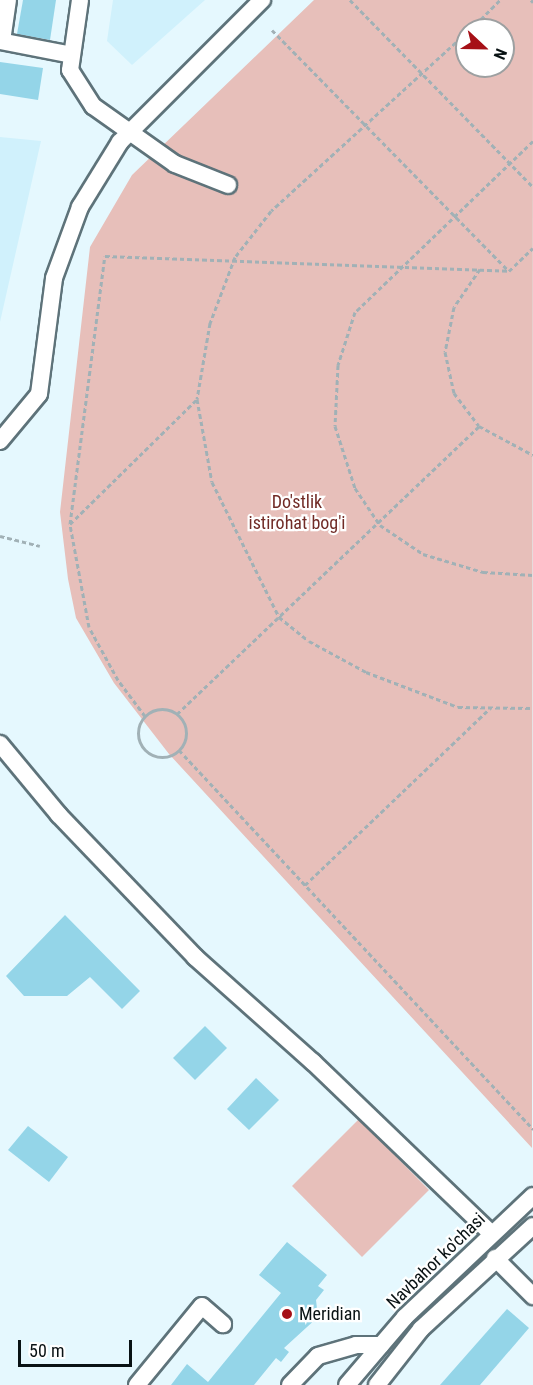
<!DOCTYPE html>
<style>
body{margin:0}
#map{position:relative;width:533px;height:1385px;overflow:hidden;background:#e5f8fe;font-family:"Roboto Condensed",sans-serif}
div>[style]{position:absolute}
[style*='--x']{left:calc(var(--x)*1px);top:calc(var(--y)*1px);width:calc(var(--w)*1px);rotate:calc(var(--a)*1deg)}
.built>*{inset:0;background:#d0f1fc}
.green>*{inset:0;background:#e7bfba}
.building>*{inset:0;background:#94d5e8}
.path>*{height:3px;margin-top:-1.5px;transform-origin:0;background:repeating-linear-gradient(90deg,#a1b1b6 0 4.5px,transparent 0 7.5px)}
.path>.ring{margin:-1.5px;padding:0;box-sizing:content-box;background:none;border:3px solid #a1b1b6;border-radius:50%}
.roads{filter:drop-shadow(2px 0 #5e737a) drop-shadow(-2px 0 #5e737a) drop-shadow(0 2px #5e737a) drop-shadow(0 -2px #5e737a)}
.minor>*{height:16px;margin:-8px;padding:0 8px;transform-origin:8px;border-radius:8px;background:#fff}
.dots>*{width:16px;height:16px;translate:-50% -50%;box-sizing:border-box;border:3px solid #fff;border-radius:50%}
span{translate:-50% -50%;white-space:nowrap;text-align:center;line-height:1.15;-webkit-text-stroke:4.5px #fff;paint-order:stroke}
.park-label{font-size:18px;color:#712b26}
.street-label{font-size:18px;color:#091214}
.poi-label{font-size:18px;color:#091214}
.left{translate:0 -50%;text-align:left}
.north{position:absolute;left:455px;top:18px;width:60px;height:60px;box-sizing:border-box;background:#fff;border:2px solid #9da0a1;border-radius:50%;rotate:112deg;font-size:16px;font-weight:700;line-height:24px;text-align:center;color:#091214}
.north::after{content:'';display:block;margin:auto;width:21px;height:27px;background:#a61017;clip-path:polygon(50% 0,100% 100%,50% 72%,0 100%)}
.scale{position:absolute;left:18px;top:1340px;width:114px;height:27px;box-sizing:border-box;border:3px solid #091214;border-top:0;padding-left:8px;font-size:18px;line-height:21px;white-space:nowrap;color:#091214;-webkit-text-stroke:4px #fff;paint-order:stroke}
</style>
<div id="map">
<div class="built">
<i style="clip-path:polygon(113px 0,205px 0,132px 65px,107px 41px)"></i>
<i style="clip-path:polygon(0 137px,41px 141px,0 322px)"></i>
</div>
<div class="green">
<i style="clip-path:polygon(evenodd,314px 0,533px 0,532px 1148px,169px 754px,114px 683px,76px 618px,68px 579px,60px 512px,90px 247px,132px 175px,314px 0,467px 30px,503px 30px,503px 66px,467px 66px,467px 30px)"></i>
<i style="clip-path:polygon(359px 1119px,429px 1190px,362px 1257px,292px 1186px)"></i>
</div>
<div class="building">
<i style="clip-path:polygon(23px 0,56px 0,50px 40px,17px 34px)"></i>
<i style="clip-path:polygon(0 62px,43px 68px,38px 100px,0 94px)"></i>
<i style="clip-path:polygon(65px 915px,140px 991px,122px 1009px,90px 977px,67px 996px,24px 996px,6px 976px)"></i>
<i style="clip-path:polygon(205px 1026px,227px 1048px,195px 1080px,173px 1058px)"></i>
<i style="clip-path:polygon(256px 1078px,279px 1100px,249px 1130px,227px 1109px)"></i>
<i style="clip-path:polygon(28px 1126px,68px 1157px,49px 1182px,8px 1150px)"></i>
<i style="clip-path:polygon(287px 1242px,327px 1275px,318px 1286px,324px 1290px,316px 1300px,318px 1317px,284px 1348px,289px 1352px,281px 1362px,276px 1358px,254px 1385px,171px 1385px,187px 1364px,208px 1382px,281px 1293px,259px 1275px)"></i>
<i style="clip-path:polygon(507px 1309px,529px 1328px,480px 1385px,440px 1385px)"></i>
</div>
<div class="path">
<i style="--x:350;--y:0;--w:262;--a:45.6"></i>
<i style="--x:531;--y:0;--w:3;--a:45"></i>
<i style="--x:272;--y:30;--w:337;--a:45.5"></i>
<i style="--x:470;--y:30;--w:42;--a:-45"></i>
<i style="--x:467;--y:32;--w:265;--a:137.6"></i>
<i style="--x:271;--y:211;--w:58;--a:128"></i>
<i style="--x:235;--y:257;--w:71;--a:110.7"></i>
<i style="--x:210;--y:323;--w:77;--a:99.7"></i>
<i style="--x:197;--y:399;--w:84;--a:79.8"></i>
<i style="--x:212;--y:482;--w:151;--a:63.6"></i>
<i style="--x:279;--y:617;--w:38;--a:39"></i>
<i style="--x:309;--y:641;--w:65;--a:28.5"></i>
<i style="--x:366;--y:672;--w:98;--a:20.8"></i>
<i style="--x:458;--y:707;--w:75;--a:0.8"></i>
<i style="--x:533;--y:141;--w:247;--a:136.1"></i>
<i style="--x:355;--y:312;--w:56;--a:107.8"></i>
<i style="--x:338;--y:365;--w:61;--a:92.8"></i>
<i style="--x:335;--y:426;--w:65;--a:72.1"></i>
<i style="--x:355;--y:488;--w:45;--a:56"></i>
<i style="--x:380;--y:525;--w:52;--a:34"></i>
<i style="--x:423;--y:554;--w:63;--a:16.7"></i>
<i style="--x:483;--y:572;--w:50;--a:3.4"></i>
<i style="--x:480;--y:269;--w:46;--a:124.4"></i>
<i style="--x:454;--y:307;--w:46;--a:101.3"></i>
<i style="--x:445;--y:352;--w:42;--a:77.6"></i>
<i style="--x:454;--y:393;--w:41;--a:52.9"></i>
<i style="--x:479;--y:426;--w:61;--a:28.2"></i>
<i style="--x:70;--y:524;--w:178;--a:-44.5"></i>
<i style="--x:0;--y:536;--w:41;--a:14"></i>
<i class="ring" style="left:138px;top:709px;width:45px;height:45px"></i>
<i style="--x:177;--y:714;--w:417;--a:-43.6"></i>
<i style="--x:145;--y:716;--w:45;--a:-126.9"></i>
<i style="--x:118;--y:680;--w:60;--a:-118.7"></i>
<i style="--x:89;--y:627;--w:105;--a:-100.5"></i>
<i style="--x:70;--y:524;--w:270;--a:-82.6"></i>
<i style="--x:105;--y:256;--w:404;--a:2.1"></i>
<i style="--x:509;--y:271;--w:33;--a:-44"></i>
<i style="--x:179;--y:750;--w:519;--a:46.95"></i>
<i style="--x:305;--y:885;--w:256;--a:-43.7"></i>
</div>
<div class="roads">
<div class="minor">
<i style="--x:80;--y:0;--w:71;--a:98.1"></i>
<i style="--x:70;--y:70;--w:43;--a:57.4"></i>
<i style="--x:93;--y:106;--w:100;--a:35.3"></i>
<i style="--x:175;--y:164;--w:57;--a:21.6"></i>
<i style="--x:0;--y:41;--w:73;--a:11"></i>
<i style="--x:2;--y:41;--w:41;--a:-81.7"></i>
<i style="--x:0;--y:441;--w:61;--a:-50.3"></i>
<i style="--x:39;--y:394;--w:117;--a:-82.6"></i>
<i style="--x:54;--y:278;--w:76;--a:-69.9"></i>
<i style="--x:80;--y:207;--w:76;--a:-58.4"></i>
<i style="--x:120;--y:142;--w:201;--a:-45"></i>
<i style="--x:0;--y:744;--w:92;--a:50.3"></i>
<i style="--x:59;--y:815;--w:197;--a:46.2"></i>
<i style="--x:195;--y:957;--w:158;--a:41.7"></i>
<i style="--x:313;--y:1062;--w:247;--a:43.9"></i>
<i style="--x:495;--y:1258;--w:54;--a:45"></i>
<i style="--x:137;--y:1385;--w:102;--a:-50.6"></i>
<i style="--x:202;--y:1306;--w:28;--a:41"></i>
<i style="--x:290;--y:1385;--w:40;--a:-46"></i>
<i style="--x:318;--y:1356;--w:40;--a:-16"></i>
<i style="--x:356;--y:1345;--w:25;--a:0"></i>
<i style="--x:347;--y:1385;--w:89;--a:-49.5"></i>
<i style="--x:405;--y:1317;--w:176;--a:-43.4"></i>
<i style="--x:377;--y:1385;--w:71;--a:-51.8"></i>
<i style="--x:421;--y:1329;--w:152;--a:-42.6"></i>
</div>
</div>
<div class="dots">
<i style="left:287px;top:1314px;background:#a61017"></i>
</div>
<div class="park-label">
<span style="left:297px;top:513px">Do'stlik<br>istirohat bog'i</span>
</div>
<div class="street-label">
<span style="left:436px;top:1261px;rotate:-44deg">Navbahor ko'chasi</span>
</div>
<div class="poi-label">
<span class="left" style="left:299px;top:1314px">Meridian</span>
</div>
<div class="north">N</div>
<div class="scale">50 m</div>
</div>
